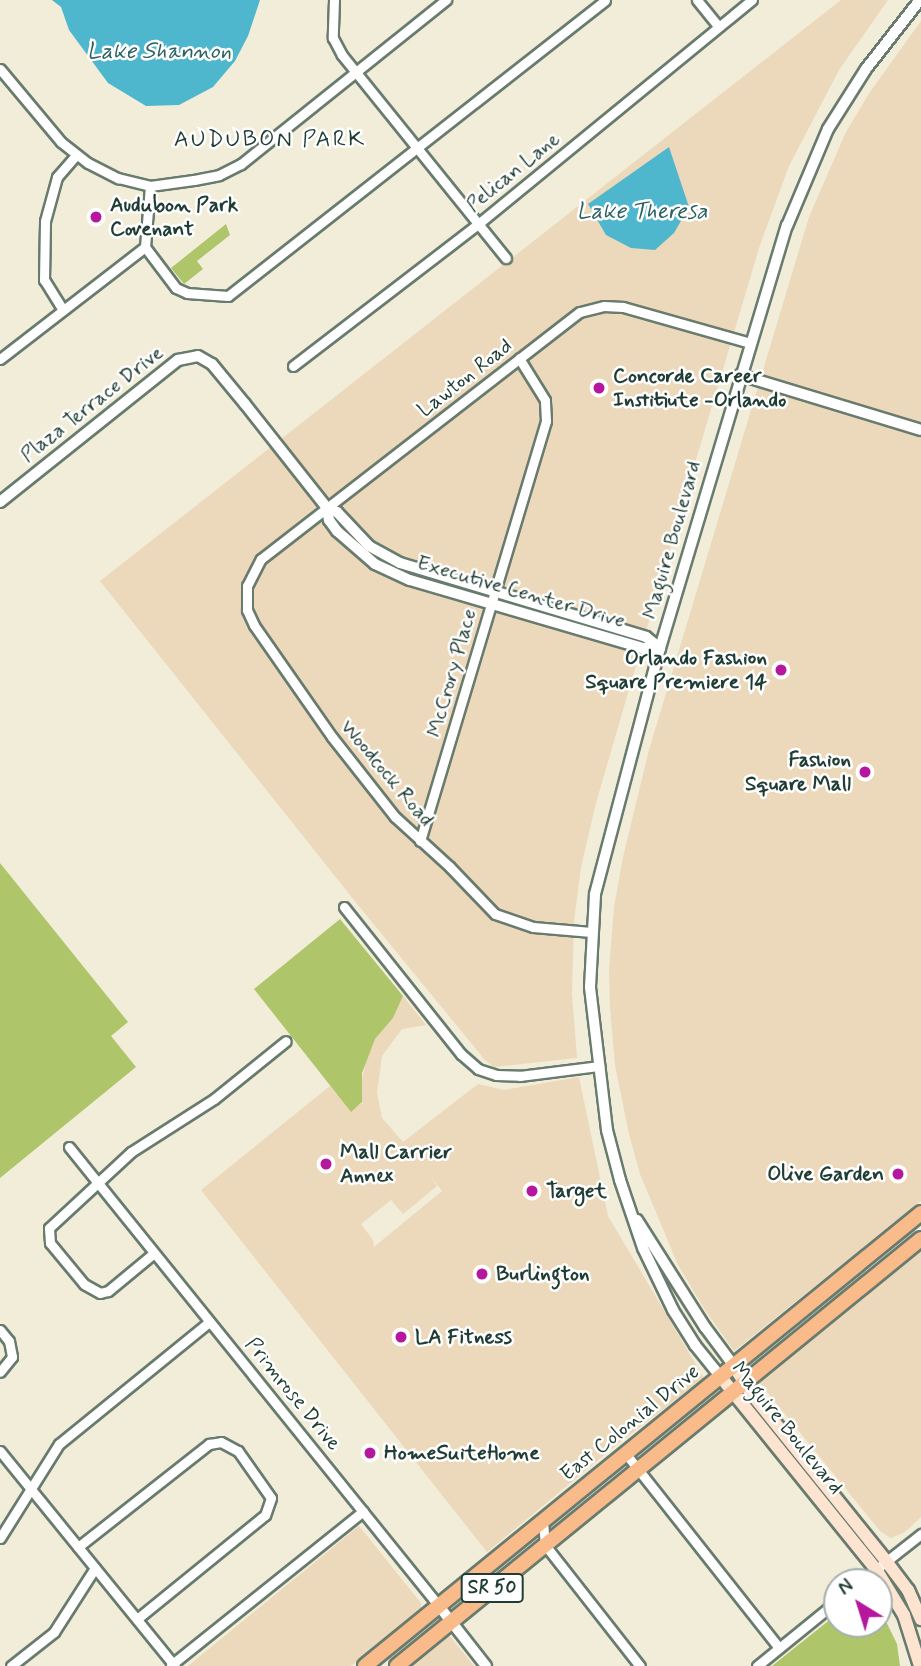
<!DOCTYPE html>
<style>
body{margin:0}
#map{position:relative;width:921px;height:1666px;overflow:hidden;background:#f1edd9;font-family:Mynerve,sans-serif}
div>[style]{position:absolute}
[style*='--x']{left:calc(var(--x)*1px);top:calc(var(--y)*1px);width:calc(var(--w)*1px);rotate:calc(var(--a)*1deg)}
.built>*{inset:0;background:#ecd8ba}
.green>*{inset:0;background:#aec56a}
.water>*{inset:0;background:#4fb7cd}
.roads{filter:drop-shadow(2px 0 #687b6e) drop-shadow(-2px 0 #687b6e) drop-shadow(0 2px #687b6e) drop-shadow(0 -2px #687b6e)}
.minor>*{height:9px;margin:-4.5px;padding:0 4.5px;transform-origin:4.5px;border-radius:4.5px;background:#fff}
.tertiary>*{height:10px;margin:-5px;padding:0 5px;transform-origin:5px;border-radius:5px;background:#fff}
.secondary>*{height:12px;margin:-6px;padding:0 6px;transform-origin:6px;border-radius:6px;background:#fde4d1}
.trunk>*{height:14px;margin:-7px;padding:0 7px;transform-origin:7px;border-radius:7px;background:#fabb8b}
.dots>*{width:19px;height:19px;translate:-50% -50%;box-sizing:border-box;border:4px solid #fff;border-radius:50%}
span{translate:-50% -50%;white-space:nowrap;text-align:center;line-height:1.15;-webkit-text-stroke:5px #fff;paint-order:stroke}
.shield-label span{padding:2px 5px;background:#fff;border:2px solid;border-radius:5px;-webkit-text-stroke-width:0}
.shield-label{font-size:19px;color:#1f3d34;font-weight:700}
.street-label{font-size:21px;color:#1f3d34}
.poi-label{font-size:21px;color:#1f3d34;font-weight:700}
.left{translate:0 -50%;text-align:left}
.right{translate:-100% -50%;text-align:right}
.water-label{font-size:23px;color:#2d6262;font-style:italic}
.neighbourhood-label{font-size:23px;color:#1f3d34;letter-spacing:2px}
.north{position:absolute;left:823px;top:1568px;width:70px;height:70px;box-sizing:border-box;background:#fff;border:2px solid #a5b1ae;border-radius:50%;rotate:322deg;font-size:19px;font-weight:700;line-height:28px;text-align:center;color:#1f3d34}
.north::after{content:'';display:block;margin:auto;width:24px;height:32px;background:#b5179e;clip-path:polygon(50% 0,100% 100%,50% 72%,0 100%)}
</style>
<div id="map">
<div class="built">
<i style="clip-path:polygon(841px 0,888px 0,839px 70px,789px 166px,760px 245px,695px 463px,596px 803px,581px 867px,574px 921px,572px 994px,577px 1058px,494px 1067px,485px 1060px,358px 905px,100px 581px)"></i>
<i style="clip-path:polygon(921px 21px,921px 1201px,734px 1351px,705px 1310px,678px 1265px,640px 1174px,629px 1134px,615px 1065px,610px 1008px,609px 970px,614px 907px,623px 857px,649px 750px,809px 217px,846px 132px,870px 92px)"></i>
<i style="clip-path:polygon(evenodd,403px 996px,426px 1025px,402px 1029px,382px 1056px,377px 1093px,382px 1118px,403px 1142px,478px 1084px,504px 1090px,579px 1077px,608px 1216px,704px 1378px,614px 1447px,487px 1552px,201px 1190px,330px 1086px,351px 1111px,362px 1103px,360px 1089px,367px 1056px,375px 1039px,393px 1018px,403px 996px,431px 1177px,442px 1191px,374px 1247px,373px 1240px,361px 1224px,391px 1200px,403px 1214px,437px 1186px,431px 1177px)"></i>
<i style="clip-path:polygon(921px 1250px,921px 1517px,905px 1532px,891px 1538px,880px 1531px,759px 1382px)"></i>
<i style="clip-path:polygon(359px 1526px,421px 1603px,421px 1609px,351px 1666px,188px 1666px)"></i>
<i style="clip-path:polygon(449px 1635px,474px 1666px,410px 1666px)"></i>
</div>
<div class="green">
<i style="clip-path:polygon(226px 224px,230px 235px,197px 261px,203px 269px,184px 284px,171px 268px)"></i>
<i style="clip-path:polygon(0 863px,128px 1022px,111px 1036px,136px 1067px,0 1178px)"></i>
<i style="clip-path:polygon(340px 919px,403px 996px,393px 1018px,375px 1039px,362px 1073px,362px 1102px,351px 1112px,254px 989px)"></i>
<i style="clip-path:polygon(879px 1607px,897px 1644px,900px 1666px,772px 1666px,837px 1614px,837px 1624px,879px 1624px)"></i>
</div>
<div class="water">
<i style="clip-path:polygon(52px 0,260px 0,248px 36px,235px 61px,213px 87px,179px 105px,146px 106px,108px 83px,69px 30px,61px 7px)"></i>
<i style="clip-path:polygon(669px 147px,689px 207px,674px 233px,655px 250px,631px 248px,606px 235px,588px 204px)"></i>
</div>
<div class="roads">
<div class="minor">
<i style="--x:334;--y:0;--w:38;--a:92"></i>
<i style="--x:333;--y:38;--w:19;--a:62"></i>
<i style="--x:342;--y:55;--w:261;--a:51.1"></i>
<i style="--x:697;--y:0;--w:33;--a:51"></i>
<i style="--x:0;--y:69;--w:95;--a:50.1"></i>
<i style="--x:61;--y:142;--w:34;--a:38"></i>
<i style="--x:88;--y:163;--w:34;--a:27"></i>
<i style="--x:118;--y:178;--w:33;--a:14"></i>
<i style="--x:150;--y:186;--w:44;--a:-7.8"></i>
<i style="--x:194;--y:180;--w:25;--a:-11"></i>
<i style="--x:219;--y:175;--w:25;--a:-27"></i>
<i style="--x:241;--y:164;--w:263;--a:-38.7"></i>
<i style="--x:150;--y:186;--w:61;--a:94.7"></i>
<i style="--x:145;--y:247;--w:51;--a:52.9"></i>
<i style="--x:176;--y:288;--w:12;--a:24"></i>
<i style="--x:187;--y:293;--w:41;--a:4.2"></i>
<i style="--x:228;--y:296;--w:479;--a:-38.1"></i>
<i style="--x:63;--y:310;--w:36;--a:-122"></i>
<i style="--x:44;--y:280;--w:59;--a:-89"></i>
<i style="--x:45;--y:221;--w:46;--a:-74.7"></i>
<i style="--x:57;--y:177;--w:29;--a:-49"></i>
<i style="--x:0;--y:359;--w:183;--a:-37.7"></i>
<i style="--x:293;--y:366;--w:233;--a:-37.5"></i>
<i style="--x:478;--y:224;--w:354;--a:-39.3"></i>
<i style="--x:420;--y:841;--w:438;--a:-73.3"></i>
<i style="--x:546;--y:421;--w:21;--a:-93"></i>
<i style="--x:545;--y:400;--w:49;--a:-121.8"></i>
<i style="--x:344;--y:907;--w:188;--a:51.5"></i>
<i style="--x:461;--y:1054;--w:23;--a:41"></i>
<i style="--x:478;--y:1069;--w:19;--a:18"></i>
<i style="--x:496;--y:1075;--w:24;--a:2"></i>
<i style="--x:520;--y:1076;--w:80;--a:-7.2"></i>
<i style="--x:591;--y:932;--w:58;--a:-175.1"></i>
<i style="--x:533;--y:927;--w:40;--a:-161.1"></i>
<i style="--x:495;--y:914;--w:65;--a:-133.8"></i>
<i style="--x:450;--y:867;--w:74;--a:-137.7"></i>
<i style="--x:395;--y:817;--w:102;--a:-128.2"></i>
<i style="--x:332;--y:737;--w:136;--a:-124.9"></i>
<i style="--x:254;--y:625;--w:17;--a:-115"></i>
<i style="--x:247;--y:610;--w:24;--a:-90"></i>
<i style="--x:247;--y:586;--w:30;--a:-63"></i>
<i style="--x:261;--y:559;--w:403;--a:-37.8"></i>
<i style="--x:580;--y:312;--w:25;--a:-14"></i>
<i style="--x:604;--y:306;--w:19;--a:3"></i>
<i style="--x:623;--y:307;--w:132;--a:15.8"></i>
<i style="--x:69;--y:1147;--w:590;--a:51.13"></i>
<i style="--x:154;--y:1253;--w:60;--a:140.4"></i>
<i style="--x:108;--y:1291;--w:8;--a:166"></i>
<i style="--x:100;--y:1293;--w:18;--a:-151"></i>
<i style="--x:84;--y:1284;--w:53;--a:-129.7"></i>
<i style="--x:50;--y:1243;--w:15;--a:-94"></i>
<i style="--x:49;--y:1228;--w:112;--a:-42.8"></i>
<i style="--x:131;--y:1152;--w:98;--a:-32.6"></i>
<i style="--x:214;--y:1099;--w:92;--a:-38.9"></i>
<i style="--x:0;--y:1330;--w:14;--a:51"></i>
<i style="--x:9;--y:1341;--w:16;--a:79"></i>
<i style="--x:12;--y:1357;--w:19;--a:129"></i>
<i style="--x:0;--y:1451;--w:277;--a:50.9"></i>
<i style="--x:626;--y:1454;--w:247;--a:51.7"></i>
<i style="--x:543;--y:1522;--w:23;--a:85"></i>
<i style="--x:545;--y:1545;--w:154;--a:51.9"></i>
<i style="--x:0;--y:1538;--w:111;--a:-57.9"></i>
<i style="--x:59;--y:1444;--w:193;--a:-39.1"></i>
<i style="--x:78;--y:1547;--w:167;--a:-38.2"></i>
<i style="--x:209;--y:1444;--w:12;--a:-9"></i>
<i style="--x:221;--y:1442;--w:19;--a:28"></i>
<i style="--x:238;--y:1451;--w:57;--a:54.9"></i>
<i style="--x:271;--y:1498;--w:18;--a:109"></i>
<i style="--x:265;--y:1515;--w:165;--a:140.9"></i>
<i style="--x:860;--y:1582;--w:78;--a:-38.2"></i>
<i style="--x:171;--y:1665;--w:246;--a:-38.7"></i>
<i style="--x:11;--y:1666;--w:55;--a:-38.3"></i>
<i style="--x:54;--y:1632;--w:76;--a:-57.4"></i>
<i style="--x:757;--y:1666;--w:103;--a:-39.1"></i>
</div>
<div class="tertiary">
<i style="--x:740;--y:375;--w:189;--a:16.9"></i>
<i style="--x:0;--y:502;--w:228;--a:-38.6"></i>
<i style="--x:178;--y:360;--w:20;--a:-11"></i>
<i style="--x:198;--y:356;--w:16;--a:30"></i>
<i style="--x:212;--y:364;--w:52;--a:50.5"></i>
<i style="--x:245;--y:404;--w:132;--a:51.7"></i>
<i style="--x:327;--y:508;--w:12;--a:81"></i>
<i style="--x:329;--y:520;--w:14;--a:54"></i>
<i style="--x:337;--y:531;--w:50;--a:41"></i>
<i style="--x:375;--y:564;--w:38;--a:25"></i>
<i style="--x:410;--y:580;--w:242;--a:16.3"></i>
<i style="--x:642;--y:648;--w:18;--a:0"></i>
<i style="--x:327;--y:508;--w:11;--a:22"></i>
<i style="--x:337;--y:512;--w:47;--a:46.7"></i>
<i style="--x:369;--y:546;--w:35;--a:29"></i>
<i style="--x:400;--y:563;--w:257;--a:16.7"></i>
<i style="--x:646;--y:637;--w:18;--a:38"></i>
<i style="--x:637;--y:1220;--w:127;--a:57.6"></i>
<i style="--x:705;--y:1327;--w:49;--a:53.4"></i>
<i style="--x:720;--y:1376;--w:40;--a:-129"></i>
<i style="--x:695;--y:1345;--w:41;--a:-122.2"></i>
<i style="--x:673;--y:1310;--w:69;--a:-115.8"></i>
<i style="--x:643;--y:1248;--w:72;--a:-108.7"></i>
<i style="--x:620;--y:1180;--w:52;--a:-104.6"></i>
<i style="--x:607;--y:1130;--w:144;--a:-96.8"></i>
<i style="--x:590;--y:987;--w:93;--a:-86.9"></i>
<i style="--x:595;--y:894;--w:254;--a:-75.2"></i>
<i style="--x:660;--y:648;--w:441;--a:-73.3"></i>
<i style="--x:787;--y:226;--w:105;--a:-67.1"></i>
<i style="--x:828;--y:129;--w:71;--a:-57.7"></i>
<i style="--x:866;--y:69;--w:88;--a:-52"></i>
<i style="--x:439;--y:1606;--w:76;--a:51.9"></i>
</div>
<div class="secondary">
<i style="--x:734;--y:1366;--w:32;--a:58"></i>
<i style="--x:751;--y:1393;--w:216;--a:51.2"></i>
<i style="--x:886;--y:1561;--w:36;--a:53"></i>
<i style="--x:908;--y:1590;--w:32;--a:66"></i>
<i style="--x:720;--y:1376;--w:248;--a:51.1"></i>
<i style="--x:876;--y:1569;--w:54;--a:58.7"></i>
<i style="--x:904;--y:1615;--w:53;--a:72.6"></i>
</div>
<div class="trunk">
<i style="--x:365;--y:1666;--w:717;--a:-39.17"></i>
<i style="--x:397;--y:1666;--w:676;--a:-39.18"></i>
</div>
</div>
<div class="dots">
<i style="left:96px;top:217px;background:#b5179e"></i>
<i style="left:599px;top:388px;background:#b5179e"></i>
<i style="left:781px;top:670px;background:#b5179e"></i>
<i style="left:865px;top:772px;background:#b5179e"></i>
<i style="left:326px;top:1164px;background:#b5179e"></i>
<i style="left:898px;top:1174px;background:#b5179e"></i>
<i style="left:532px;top:1191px;background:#b5179e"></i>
<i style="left:482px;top:1274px;background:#b5179e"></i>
<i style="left:401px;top:1337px;background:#b5179e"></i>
<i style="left:370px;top:1453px;background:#b5179e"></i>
</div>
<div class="shield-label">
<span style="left:492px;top:1588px">SR 50</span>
</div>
<div class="street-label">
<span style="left:513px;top:172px;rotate:-39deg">Pelican Lane</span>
<span style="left:465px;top:378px;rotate:-38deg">Lawton Road</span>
<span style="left:92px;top:404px;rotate:-38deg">Plaza Terrace Drive</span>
<span style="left:672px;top:540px;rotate:-74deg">Maguire Boulevard</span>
<span style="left:521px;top:592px;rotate:16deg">Executive Center Drive</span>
<span style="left:452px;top:673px;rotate:-74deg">McCrory Place</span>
<span style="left:387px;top:773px;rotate:50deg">Woodcock Road</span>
<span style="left:293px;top:1394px;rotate:51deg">Primrose Drive</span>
<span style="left:630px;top:1423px;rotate:-39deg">East Colonial Drive</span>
<span style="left:787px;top:1428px;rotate:51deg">Maguire Boulevard</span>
</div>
<div class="poi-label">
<span class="left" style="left:110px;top:217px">Audubon Park<br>Covenant</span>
<span class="left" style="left:613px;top:388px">Concorde Career<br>Institiute -Orlando</span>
<span class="right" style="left:767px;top:670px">Orlando Fashion<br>Square Premiere 14</span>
<span class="right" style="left:851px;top:772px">Fashion<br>Square Mall</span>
<span class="left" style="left:340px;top:1164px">Mall Carrier<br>Annex</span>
<span class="right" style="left:884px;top:1174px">Olive Garden</span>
<span class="left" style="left:546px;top:1191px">Target</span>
<span class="left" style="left:496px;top:1274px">Burlington</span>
<span class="left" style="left:415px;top:1337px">LA Fitness</span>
<span class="left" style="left:384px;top:1453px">HomeSuiteHome</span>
</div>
<div class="water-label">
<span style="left:159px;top:52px">Lake Shannon</span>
<span style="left:642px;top:212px">Lake Theresa</span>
</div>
<div class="neighbourhood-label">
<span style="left:270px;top:140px">AUDUBON PARK</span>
</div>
<div class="north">N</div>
</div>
